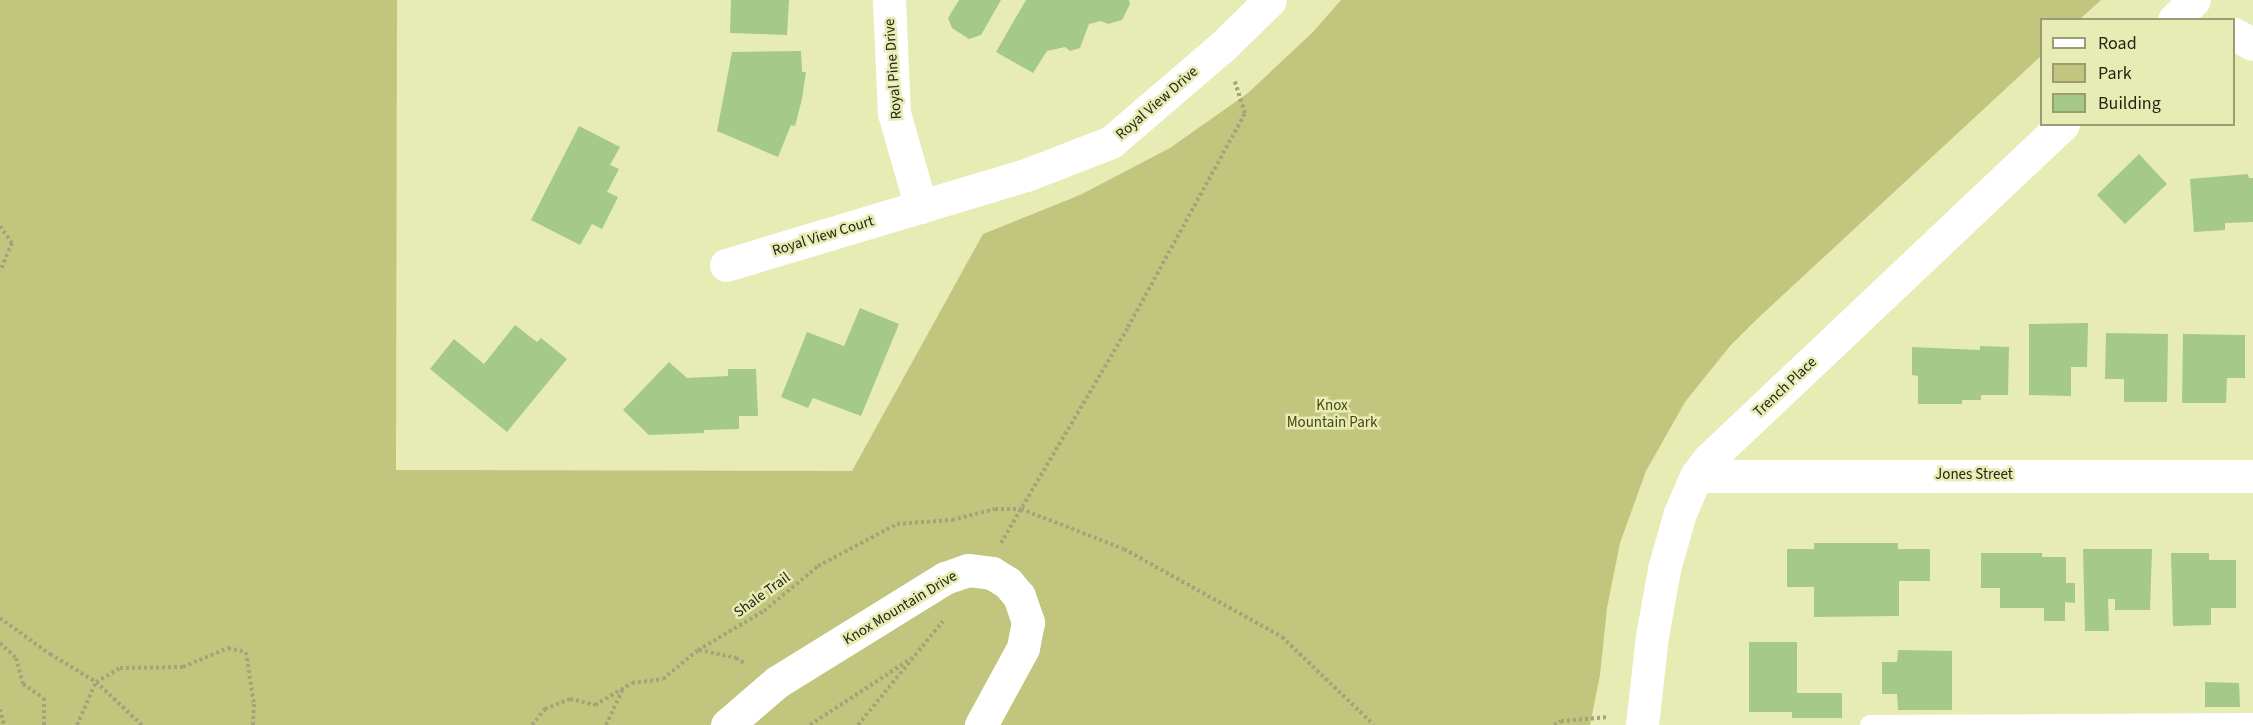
<!DOCTYPE html>
<style>
body{margin:0}
#map{position:relative;width:2253px;height:725px;overflow:hidden;background:#e7ecb5;font-family:"Source Sans 3",sans-serif}
div>[style]{position:absolute}
[style*='--x']{left:calc(var(--x)*1px);top:calc(var(--y)*1px);width:calc(var(--w)*1px);rotate:calc(var(--a)*1deg)}
.green>*{inset:0;background:#c1c57e}
.building>*{inset:0;background:#a5c986}
.path>*{height:4px;margin-top:-2px;transform-origin:0;background:repeating-linear-gradient(90deg,#a1a57a 0 3px,transparent 0 6px)}
.service>*{height:20px;margin:-10px;padding:0 10px;transform-origin:10px;border-radius:10px;background:#fff}
.minor>*{height:33px;margin:-16.5px;padding:0 16.5px;transform-origin:16.5px;border-radius:16.5px;background:#fff}
span{translate:-50% -50%;white-space:nowrap;text-align:center;line-height:1.15;-webkit-text-stroke:5px #e7ecb5;paint-order:stroke}
.street-label{font-size:15px;color:#242611}
.park-label{font-size:15px;color:#46470d}
.legend{position:absolute;left:2040px;top:18px;width:195px;height:108px;box-sizing:border-box;background:#e7ecb5;border:2px solid #999d73;margin:0;padding:8px 10px;list-style:none;font-size:18px;color:#242611}
.legend li{display:flex;align-items:center;gap:12px;height:30px}
.legend b{width:30px;border:2px solid #999d73}
</style>
<div id="map">
<div class="green">
<i style="clip-path:polygon(0 0,397px 0,396px 470px,852px 471px,983px 234px,1080px 195px,1170px 148px,1248px 93px,1313px 32px,1341px 0,2101px 0,2080px 19px,2042px 20px,2041px 56px,1756px 320px,1730px 346px,1685px 402px,1646px 471px,1620px 543px,1607px 608px,1600px 675px,1590px 725px,0 725px)"></i>
</div>
<div class="building">
<i style="clip-path:polygon(731px 0,789px 0,787px 35px,730px 33px)"></i>
<i style="clip-path:polygon(959px 0,1001px 0,981px 35px,969px 39px,952px 28px,948px 18px)"></i>
<i style="clip-path:polygon(1026px 0,1129px 0,1130px 4px,1122px 20px,1108px 24px,1101px 21px,1089px 24px,1080px 48px,1070px 51px,1065px 47px,1047px 51px,1033px 73px,996px 52px)"></i>
<i style="clip-path:polygon(801px 51px,802px 72px,806px 72px,802px 99px,795px 126px,791px 125px,778px 157px,717px 131px,732px 52px)"></i>
<i style="clip-path:polygon(579px 126px,620px 147px,610px 165px,619px 169px,607px 192px,618px 197px,602px 229px,592px 224px,580px 245px,531px 220px)"></i>
<i style="clip-path:polygon(2139px 154px,2167px 184px,2125px 224px,2097px 195px)"></i>
<i style="clip-path:polygon(2248px 174px,2249px 178px,2253px 178px,2253px 222px,2225px 223px,2225px 230px,2194px 232px,2190px 179px)"></i>
<i style="clip-path:polygon(860px 308px,899px 324px,861px 416px,813px 398px,808px 408px,781px 397px,807px 332px,844px 346px)"></i>
<i style="clip-path:polygon(2088px 323px,2087px 367px,2071px 367px,2071px 396px,2029px 395px,2029px 324px)"></i>
<i style="clip-path:polygon(515px 325px,537px 342px,541px 338px,567px 359px,507px 432px,430px 369px,454px 339px,484px 364px)"></i>
<i style="clip-path:polygon(2106px 333px,2168px 334px,2167px 402px,2124px 402px,2124px 379px,2105px 379px)"></i>
<i style="clip-path:polygon(2183px 334px,2245px 335px,2245px 378px,2227px 378px,2226px 403px,2182px 403px)"></i>
<i style="clip-path:polygon(1980px 346px,2009px 347px,2008px 395px,1981px 395px,1981px 400px,1962px 400px,1962px 404px,1918px 404px,1918px 376px,1912px 375px,1912px 347px,1980px 350px)"></i>
<i style="clip-path:polygon(669px 362px,687px 378px,728px 376px,728px 369px,756px 369px,758px 416px,739px 416px,739px 429px,704px 430px,704px 433px,649px 435px,623px 410px)"></i>
<i style="clip-path:polygon(1814px 543px,1898px 543px,1898px 549px,1930px 549px,1930px 581px,1899px 581px,1899px 616px,1814px 617px,1814px 587px,1787px 587px,1787px 549px,1814px 549px)"></i>
<i style="clip-path:polygon(2083px 549px,2152px 549px,2150px 610px,2115px 610px,2115px 599px,2108px 599px,2109px 631px,2085px 631px)"></i>
<i style="clip-path:polygon(1981px 553px,2042px 553px,2042px 557px,2066px 557px,2066px 583px,2075px 583px,2075px 603px,2065px 602px,2065px 621px,2044px 621px,2044px 608px,2000px 608px,2000px 588px,1981px 588px)"></i>
<i style="clip-path:polygon(2171px 553px,2209px 553px,2209px 560px,2236px 560px,2236px 608px,2211px 608px,2211px 625px,2173px 626px)"></i>
<i style="clip-path:polygon(1749px 642px,1797px 642px,1797px 693px,1842px 693px,1842px 718px,1792px 718px,1792px 712px,1749px 712px)"></i>
<i style="clip-path:polygon(1898px 650px,1952px 651px,1952px 710px,1898px 710px,1897px 694px,1882px 694px,1882px 662px,1897px 662px)"></i>
<i style="clip-path:polygon(2205px 682px,2239px 683px,2240px 707px,2205px 707px)"></i>
</div>
<div class="path">
<i style="--x:0;--y:226;--w:21;--a:55"></i>
<i style="--x:12;--y:243;--w:30;--a:113"></i>
<i style="--x:1001;--y:543;--w:251;--a:-59.5"></i>
<i style="--x:1128;--y:327;--w:244;--a:-61.3"></i>
<i style="--x:1245;--y:113;--w:35;--a:-108"></i>
<i style="--x:0;--y:618;--w:62;--a:35.8"></i>
<i style="--x:50;--y:654;--w:54;--a:31.3"></i>
<i style="--x:96;--y:682;--w:63;--a:43.1"></i>
<i style="--x:0;--y:643;--w:22;--a:43"></i>
<i style="--x:16;--y:658;--w:27;--a:75"></i>
<i style="--x:23;--y:684;--w:25;--a:34"></i>
<i style="--x:44;--y:698;--w:27;--a:90"></i>
<i style="--x:699;--y:650;--w:38;--a:12"></i>
<i style="--x:736;--y:658;--w:12;--a:31"></i>
<i style="--x:0;--y:709;--w:16;--a:76"></i>
<i style="--x:77;--y:725;--w:47;--a:-66.2"></i>
<i style="--x:96;--y:682;--w:28;--a:-30"></i>
<i style="--x:120;--y:668;--w:63;--a:-0.9"></i>
<i style="--x:183;--y:667;--w:49;--a:-22.9"></i>
<i style="--x:228;--y:648;--w:18;--a:13"></i>
<i style="--x:246;--y:652;--w:53;--a:81.3"></i>
<i style="--x:254;--y:704;--w:21;--a:93"></i>
<i style="--x:532;--y:725;--w:21;--a:-51"></i>
<i style="--x:545;--y:709;--w:27;--a:-22"></i>
<i style="--x:570;--y:699;--w:26;--a:13"></i>
<i style="--x:595;--y:705;--w:43;--a:-30.7"></i>
<i style="--x:632;--y:683;--w:31;--a:-7"></i>
<i style="--x:663;--y:679;--w:45;--a:-39.6"></i>
<i style="--x:698;--y:650;--w:77;--a:-30.6"></i>
<i style="--x:764;--y:611;--w:70;--a:-39.8"></i>
<i style="--x:818;--y:566;--w:89;--a:-28"></i>
<i style="--x:897;--y:524;--w:55;--a:-4.2"></i>
<i style="--x:952;--y:520;--w:44;--a:-14.3"></i>
<i style="--x:995;--y:509;--w:26;--a:0"></i>
<i style="--x:1021;--y:509;--w:110;--a:21.2"></i>
<i style="--x:1124;--y:549;--w:181;--a:29.1"></i>
<i style="--x:1282;--y:637;--w:127;--a:43.7"></i>
<i style="--x:606;--y:725;--w:40;--a:-65"></i>
<i style="--x:810;--y:725;--w:122;--a:-33.3"></i>
<i style="--x:858;--y:725;--w:134;--a:-50.7"></i>
<i style="--x:1554;--y:725;--w:8;--a:-30"></i>
<i style="--x:1561;--y:721;--w:48;--a:-4.8"></i>
</div>
<div class="service">
<i style="--x:1870;--y:725;--w:383;--a:-0.3"></i>
</div>
<div class="minor">
<i style="--x:889;--y:0;--w:113;--a:87.5"></i>
<i style="--x:894;--y:113;--w:98;--a:74"></i>
<i style="--x:2174;--y:20;--w:28;--a:-45"></i>
<i style="--x:2234;--y:34;--w:21;--a:28"></i>
<i style="--x:726;--y:265;--w:313;--a:-16.7"></i>
<i style="--x:1026;--y:175;--w:91;--a:-21.2"></i>
<i style="--x:1111;--y:142;--w:146;--a:-40.6"></i>
<i style="--x:1222;--y:47;--w:67;--a:-44.4"></i>
<i style="--x:1696;--y:476;--w:557;--a:0"></i>
<i style="--x:727;--y:725;--w:66;--a:-40.7"></i>
<i style="--x:777;--y:682;--w:198;--a:-31.8"></i>
<i style="--x:945;--y:578;--w:24;--a:-19"></i>
<i style="--x:968;--y:570;--w:24;--a:7"></i>
<i style="--x:992;--y:573;--w:19;--a:32"></i>
<i style="--x:1008;--y:583;--w:17;--a:50"></i>
<i style="--x:1019;--y:596;--w:28;--a:71"></i>
<i style="--x:1028;--y:622;--w:26;--a:101"></i>
<i style="--x:1023;--y:648;--w:88;--a:118.6"></i>
<i style="--x:1642;--y:725;--w:90;--a:-83.6"></i>
<i style="--x:1652;--y:636;--w:68;--a:-79.8"></i>
<i style="--x:1664;--y:569;--w:58;--a:-74.1"></i>
<i style="--x:1680;--y:513;--w:40;--a:-66.6"></i>
<i style="--x:1696;--y:476;--w:21;--a:-53"></i>
<i style="--x:1709;--y:459;--w:487;--a:-43.4"></i>
</div>
<div class="street-label">
<span style="left:893px;top:69px;rotate:-94deg">Royal Pine Drive</span>
<span style="left:1157px;top:103px;rotate:-41deg">Royal View Drive</span>
<span style="left:823px;top:236px;rotate:-17deg">Royal View Court</span>
<span style="left:1785px;top:387px;rotate:-43deg">Trench Place</span>
<span style="left:1974px;top:475px">Jones Street</span>
<span style="left:762px;top:595px;rotate:-36deg">Shale Trail</span>
<span style="left:900px;top:608px;rotate:-31deg">Knox Mountain Drive</span>
</div>
<div class="park-label">
<span style="left:1332px;top:414px">Knox<br>Mountain Park</span>
</div>
<ul class="legend">
<li><b style="height:8px;background:#fff"></b>Road</li>
<li><b style="height:16px;background:#c1c57e"></b>Park</li>
<li><b style="height:16px;background:#a5c986"></b>Building</li>
</ul>
</div>
